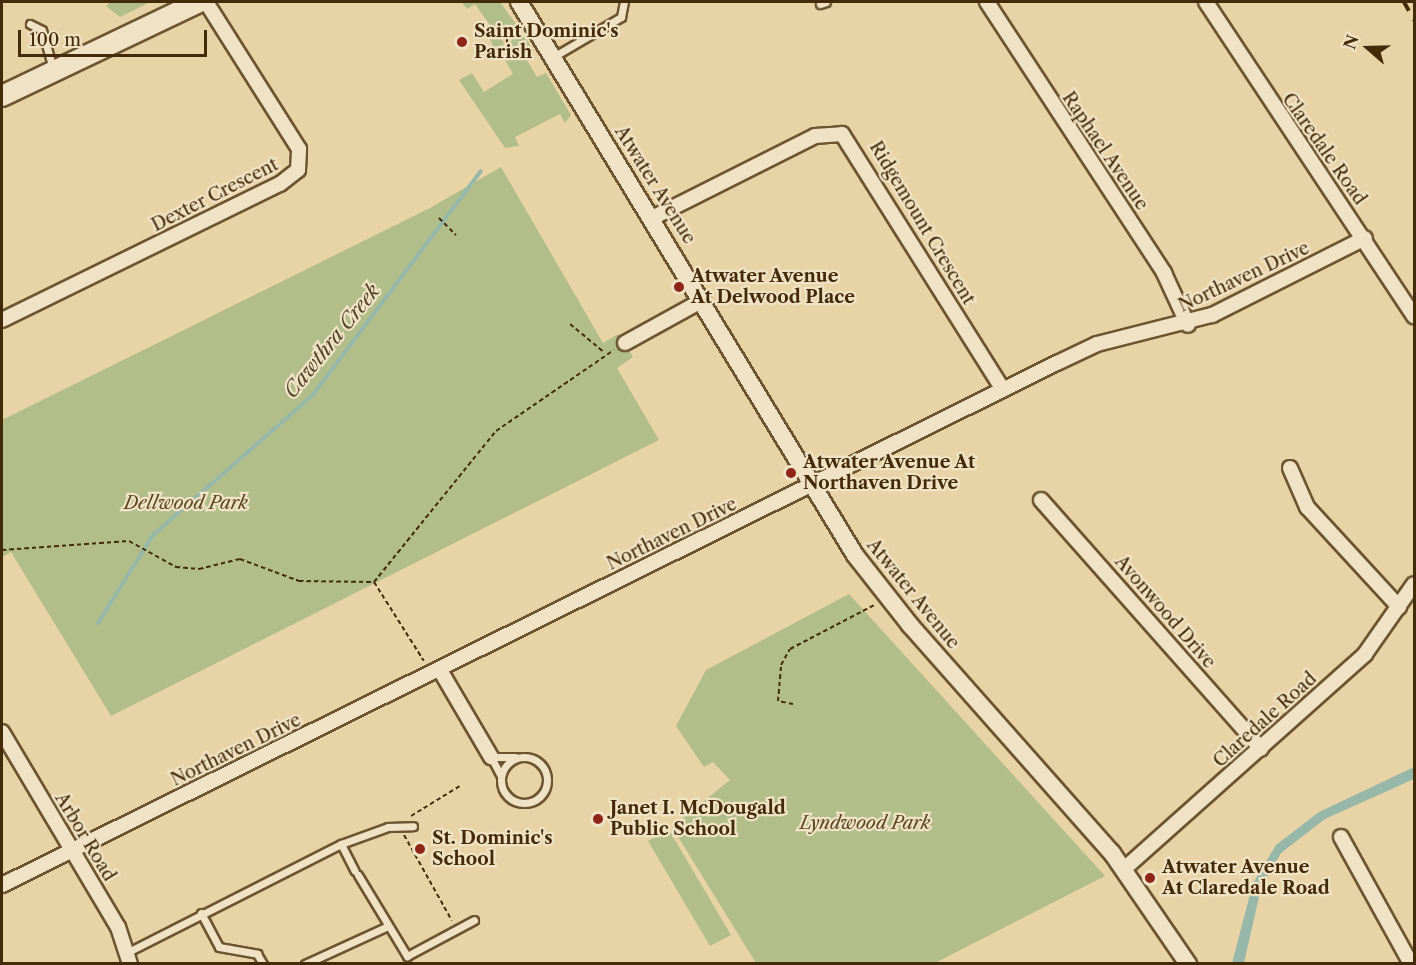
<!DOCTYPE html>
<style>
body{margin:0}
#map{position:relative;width:1416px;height:965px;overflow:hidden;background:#e8d3a6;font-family:"Libre Caslon Text",serif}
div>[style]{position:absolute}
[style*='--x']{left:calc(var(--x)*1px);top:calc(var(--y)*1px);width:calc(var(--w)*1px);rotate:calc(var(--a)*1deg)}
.green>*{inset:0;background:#b1be8a}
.water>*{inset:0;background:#97b8a8}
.stream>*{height:4px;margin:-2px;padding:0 2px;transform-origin:2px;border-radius:2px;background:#97b8a8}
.path>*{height:2px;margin-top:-1px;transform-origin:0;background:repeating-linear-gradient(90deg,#432a08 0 4.5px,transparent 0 7.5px)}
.roads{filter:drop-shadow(2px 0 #6c5430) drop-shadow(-2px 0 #6c5430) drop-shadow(0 2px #6c5430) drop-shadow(0 -2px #6c5430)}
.service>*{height:7px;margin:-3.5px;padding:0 3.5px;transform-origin:3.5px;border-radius:3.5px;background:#f0e2c5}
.service>.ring{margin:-3.5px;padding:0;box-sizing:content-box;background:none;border:7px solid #f0e2c5;border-radius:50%}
.minor>*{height:14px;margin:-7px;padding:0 7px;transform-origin:7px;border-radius:7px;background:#f0e2c5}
.tertiary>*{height:16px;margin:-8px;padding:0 8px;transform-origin:8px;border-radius:8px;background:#f0e2c5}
.secondary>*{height:20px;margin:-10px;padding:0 10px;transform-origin:10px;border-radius:10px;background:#f0e2c5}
.rail>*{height:4px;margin-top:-2px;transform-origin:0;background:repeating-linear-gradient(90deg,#432a08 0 10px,transparent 0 20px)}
.dots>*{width:16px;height:16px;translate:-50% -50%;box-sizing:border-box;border:3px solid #f0e2c5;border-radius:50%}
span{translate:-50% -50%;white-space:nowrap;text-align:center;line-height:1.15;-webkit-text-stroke:4.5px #f0e2c5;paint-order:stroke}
.poi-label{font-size:18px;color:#432a08;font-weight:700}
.left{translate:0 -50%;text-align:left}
.street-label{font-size:18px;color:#432a08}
.park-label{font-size:18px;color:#594822;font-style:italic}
.water-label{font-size:20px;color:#544628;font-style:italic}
.frame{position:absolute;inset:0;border:3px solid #432a08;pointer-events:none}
.north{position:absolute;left:1338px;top:18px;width:60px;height:60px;-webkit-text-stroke:4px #f0e2c5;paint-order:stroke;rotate:290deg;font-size:16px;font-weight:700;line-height:24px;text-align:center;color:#432a08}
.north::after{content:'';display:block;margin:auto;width:21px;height:27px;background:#432a08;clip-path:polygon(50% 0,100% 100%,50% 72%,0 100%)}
.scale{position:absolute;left:18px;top:30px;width:189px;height:27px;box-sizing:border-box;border:3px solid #432a08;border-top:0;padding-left:8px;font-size:18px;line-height:21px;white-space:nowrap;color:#432a08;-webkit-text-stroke:4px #f0e2c5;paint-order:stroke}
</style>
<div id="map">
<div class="green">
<i style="clip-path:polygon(110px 2px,150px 2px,120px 17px,106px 6px)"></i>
<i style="clip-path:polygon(462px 2px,500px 2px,518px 27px,497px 35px,475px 4px,467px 9px)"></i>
<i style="clip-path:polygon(488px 34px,502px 38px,505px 49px,496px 54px)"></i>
<i style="clip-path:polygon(514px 34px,523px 34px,534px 51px,525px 57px,537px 77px,546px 73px,571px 115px,565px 123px,560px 114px,515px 137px,519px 146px,505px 148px,459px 80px,472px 73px,484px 92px,513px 74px,505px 60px)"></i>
<i style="clip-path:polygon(501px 167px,603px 343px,618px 334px,633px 357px,617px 368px,659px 440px,111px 716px,11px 552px,2px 557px,2px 420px,430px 208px)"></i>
<i style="clip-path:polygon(849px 594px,1105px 876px,935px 963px,756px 963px,672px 827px,730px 780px,713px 762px,704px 767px,676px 726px,706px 670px)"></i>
<i style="clip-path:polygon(669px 830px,731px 935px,710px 946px,648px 841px)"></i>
</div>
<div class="water">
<i style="clip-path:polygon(1414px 767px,1414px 779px,1325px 819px,1281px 853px,1261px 888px,1244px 963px,1232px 963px,1253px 883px,1276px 845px,1319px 812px)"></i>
</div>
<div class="stream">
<i style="--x:98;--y:623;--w:104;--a:-58"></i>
<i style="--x:153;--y:535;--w:211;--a:-41.2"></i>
<i style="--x:312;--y:396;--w:281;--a:-53.1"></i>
</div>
<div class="path">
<i style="--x:490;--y:32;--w:18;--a:19"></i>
<i style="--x:507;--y:38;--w:14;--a:90"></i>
<i style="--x:507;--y:38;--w:15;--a:-37"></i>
<i style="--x:439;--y:218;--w:24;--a:45"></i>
<i style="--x:570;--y:324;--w:45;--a:39.6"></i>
<i style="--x:2;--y:550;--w:127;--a:-4.1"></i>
<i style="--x:129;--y:541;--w:54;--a:29"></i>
<i style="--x:176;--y:567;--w:23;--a:5"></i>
<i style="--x:199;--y:569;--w:42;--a:-13.7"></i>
<i style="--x:240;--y:559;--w:63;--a:20.4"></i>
<i style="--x:299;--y:581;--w:75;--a:0.8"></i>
<i style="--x:374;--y:582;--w:194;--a:-51.1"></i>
<i style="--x:496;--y:431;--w:143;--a:-34.5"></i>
<i style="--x:374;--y:582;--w:93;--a:57.7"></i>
<i style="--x:793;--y:704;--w:15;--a:-169"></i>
<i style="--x:778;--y:701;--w:36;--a:-85"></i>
<i style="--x:781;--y:665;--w:18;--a:-61"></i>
<i style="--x:790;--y:649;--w:97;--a:-27.6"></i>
<i style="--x:411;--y:816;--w:57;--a:-31.5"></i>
<i style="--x:404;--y:835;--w:98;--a:60.8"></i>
</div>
<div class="roads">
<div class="service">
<i style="--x:820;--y:4;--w:6;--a:-18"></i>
<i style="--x:30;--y:24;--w:13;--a:27"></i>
<i style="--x:42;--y:30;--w:41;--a:74.2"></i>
<i style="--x:553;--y:57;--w:79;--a:-30.5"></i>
<i style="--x:621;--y:17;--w:15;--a:-79"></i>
<i class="ring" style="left:501px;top:757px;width:39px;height:39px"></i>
<i style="--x:501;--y:776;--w:21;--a:-118"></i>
<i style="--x:491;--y:757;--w:24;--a:0"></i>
<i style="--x:341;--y:844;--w:50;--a:-19.9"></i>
<i style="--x:388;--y:827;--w:25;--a:-2"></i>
<i style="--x:358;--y:875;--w:95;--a:58.8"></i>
<i style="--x:407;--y:956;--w:76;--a:-28.2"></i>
<i style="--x:201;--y:913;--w:38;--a:62"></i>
<i style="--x:219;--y:947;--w:39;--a:10"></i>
<i style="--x:257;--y:954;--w:12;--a:59"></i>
<i style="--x:128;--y:952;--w:239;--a:-26.9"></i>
<i style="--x:341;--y:844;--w:30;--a:63"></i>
<i style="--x:305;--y:964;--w:91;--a:-24.6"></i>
</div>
<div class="minor">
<i style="--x:987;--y:2;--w:324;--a:56.8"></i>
<i style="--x:1164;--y:273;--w:57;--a:65.2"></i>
<i style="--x:1206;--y:2;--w:377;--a:56.5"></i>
<i style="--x:652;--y:218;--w:182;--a:-26.7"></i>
<i style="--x:815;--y:136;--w:27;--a:-4"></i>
<i style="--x:842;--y:134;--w:302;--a:57.8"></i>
<i style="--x:2;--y:320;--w:309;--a:-26.1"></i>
<i style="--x:280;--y:184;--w:23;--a:-38"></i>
<i style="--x:298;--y:170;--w:21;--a:-87"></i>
<i style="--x:299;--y:149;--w:174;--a:-122.3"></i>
<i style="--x:625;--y:343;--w:89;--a:-28.9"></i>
<i style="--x:1290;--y:468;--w:43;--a:66.4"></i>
<i style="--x:1307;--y:507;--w:136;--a:47.4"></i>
<i style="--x:1041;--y:500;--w:332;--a:48.5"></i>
<i style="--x:440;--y:670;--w:101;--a:59.6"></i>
<i style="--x:2;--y:732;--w:227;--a:59.3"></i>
<i style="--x:118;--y:927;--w:39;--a:72"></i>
<i style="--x:1341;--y:837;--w:145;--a:61.1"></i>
<i style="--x:1124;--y:869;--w:323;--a:-41.7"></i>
<i style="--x:1365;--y:654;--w:85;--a:-55"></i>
<i style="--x:2;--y:885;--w:1177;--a:-26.33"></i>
<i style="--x:1057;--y:363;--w:44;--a:-25.4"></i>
<i style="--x:1097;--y:344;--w:119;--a:-14.2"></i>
<i style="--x:1212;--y:315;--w:171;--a:-26.7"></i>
</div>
<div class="tertiary">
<i style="--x:519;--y:2;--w:647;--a:58.72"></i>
<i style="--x:855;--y:555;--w:89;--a:51.8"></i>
<i style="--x:910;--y:625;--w:305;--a:48.5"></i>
<i style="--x:1112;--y:853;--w:135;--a:55.6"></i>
</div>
<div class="secondary">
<i style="--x:2;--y:96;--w:218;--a:-25.5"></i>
</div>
</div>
<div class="rail">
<i style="--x:1404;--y:2;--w:21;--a:61"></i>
</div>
<div class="dots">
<i style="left:462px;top:42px;background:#8f2418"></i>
<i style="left:679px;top:287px;background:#8f2418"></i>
<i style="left:791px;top:473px;background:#8f2418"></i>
<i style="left:598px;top:819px;background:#8f2418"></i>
<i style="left:420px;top:849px;background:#8f2418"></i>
<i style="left:1150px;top:878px;background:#8f2418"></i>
</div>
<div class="poi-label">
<span class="left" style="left:474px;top:42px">Saint Dominic's<br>Parish</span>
<span class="left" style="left:691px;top:287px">Atwater Avenue<br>At Delwood Place</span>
<span class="left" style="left:803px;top:473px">Atwater Avenue At<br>Northaven Drive</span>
<span class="left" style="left:610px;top:819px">Janet I. McDougald<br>Public School</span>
<span class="left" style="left:432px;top:849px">St. Dominic's<br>School</span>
<span class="left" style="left:1162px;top:878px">Atwater Avenue<br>At Claredale Road</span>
</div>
<div class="street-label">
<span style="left:1324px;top:149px;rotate:55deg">Claredale Road</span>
<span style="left:1105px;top:151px;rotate:56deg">Raphael Avenue</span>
<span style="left:655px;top:185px;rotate:58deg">Atwater Avenue</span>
<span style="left:215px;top:195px;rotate:-27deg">Dexter Crescent</span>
<span style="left:922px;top:223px;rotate:59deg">Ridgemount Crescent</span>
<span style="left:1244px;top:277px;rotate:-25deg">Northaven Drive</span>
<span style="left:672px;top:534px;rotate:-26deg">Northaven Drive</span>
<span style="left:913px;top:594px;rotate:51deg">Atwater Avenue</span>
<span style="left:1165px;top:612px;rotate:49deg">Avonwood Drive</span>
<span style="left:1265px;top:720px;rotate:-42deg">Claredale Road</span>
<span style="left:236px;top:750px;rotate:-26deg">Northaven Drive</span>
<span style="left:85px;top:837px;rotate:59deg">Arbor Road</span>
</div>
<div class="park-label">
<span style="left:186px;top:503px">Dellwood Park</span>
<span style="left:865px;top:823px">Lyndwood Park</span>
</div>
<div class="water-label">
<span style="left:332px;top:341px;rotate:-51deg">Cawthra Creek</span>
</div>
<div class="frame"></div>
<div class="north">N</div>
<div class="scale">100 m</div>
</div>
